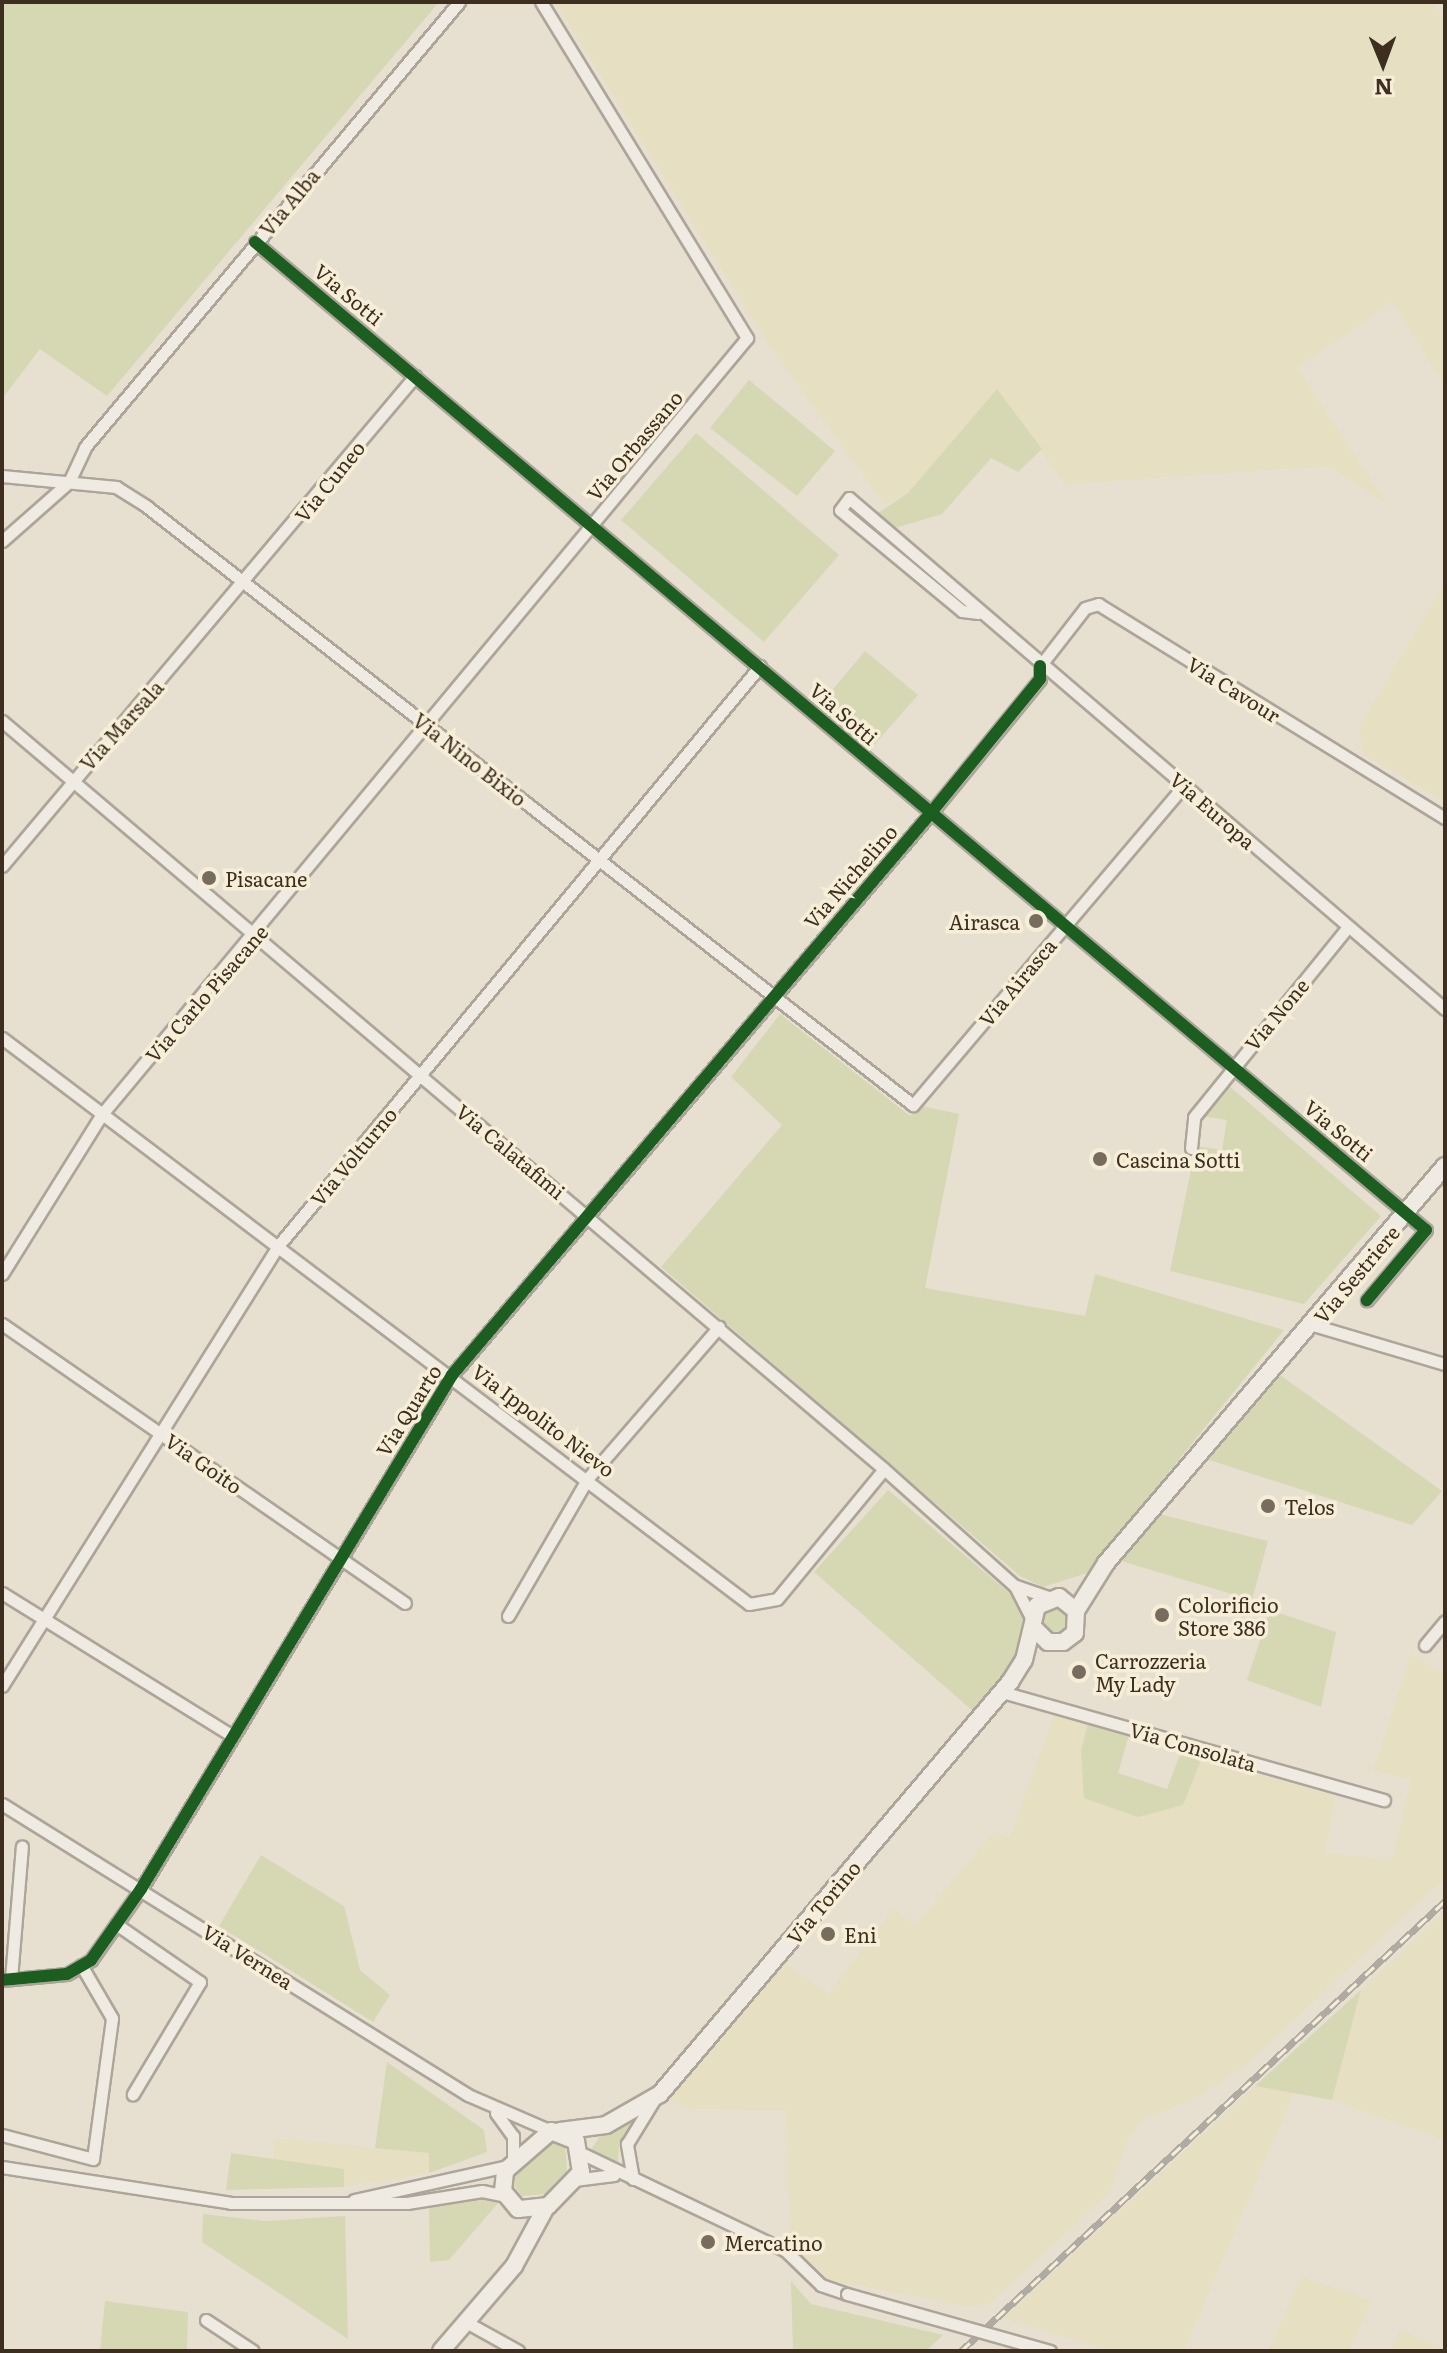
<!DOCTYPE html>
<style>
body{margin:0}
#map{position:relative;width:1447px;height:2353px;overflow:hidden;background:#e7e0d1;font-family:Literata,serif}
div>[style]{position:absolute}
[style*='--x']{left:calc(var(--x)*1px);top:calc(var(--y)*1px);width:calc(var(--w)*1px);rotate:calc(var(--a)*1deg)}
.farmland>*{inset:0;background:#e6dfc2}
.green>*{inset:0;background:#d6d7b3}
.round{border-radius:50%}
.roads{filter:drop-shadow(2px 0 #ada599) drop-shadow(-2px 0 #ada599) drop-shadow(0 2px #ada599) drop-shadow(0 -2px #ada599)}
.minor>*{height:11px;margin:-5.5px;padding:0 5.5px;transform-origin:5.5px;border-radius:5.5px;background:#efebe3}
.secondary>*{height:16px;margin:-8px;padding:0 8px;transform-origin:8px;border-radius:8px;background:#efebe3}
.rail>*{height:7px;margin-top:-3.5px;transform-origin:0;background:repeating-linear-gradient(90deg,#f7eed8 0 12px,#afaaa2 0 24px);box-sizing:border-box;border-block:2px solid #afaaa2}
.bridges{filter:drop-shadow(2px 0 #ada599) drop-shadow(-2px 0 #ada599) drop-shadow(0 2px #ada599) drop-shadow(0 -2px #ada599)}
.minor-bridge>*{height:11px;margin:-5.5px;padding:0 5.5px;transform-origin:5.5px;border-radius:5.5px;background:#efebe3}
.cycleway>*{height:12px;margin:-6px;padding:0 6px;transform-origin:6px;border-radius:6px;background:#1b5e20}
.dots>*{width:22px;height:22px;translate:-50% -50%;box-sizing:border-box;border:4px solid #f7eed8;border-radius:50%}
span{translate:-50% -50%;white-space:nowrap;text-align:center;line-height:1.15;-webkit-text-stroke:7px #f7eed8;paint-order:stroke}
.street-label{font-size:20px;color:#3d2e20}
.poi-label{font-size:20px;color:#3d2e20}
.left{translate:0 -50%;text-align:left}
.right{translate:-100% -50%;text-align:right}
.frame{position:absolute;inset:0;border:4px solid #3d2e20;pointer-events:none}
.north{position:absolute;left:1343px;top:24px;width:80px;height:80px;-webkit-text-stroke:6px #f7eed8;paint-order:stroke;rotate:179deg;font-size:22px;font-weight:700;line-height:32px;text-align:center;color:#3d2e20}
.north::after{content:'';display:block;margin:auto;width:28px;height:36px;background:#3d2e20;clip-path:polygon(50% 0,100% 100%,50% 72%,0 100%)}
</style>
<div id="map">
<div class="farmland">
<i style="clip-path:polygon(555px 2px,1433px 2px,1445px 20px,1445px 385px,1392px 302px,1297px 368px,1387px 504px,1329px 466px,1064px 484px,997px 389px,908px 493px,885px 505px,771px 348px)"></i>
<i style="clip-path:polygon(1445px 582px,1445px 802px,1363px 754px,1359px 727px)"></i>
<i style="clip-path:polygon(1411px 1654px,1445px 1674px,1445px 1878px,1246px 2065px,1194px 2099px,1143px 2119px,1128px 2138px,1110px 2192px,990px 2303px,970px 2307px,830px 2280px,790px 2245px,786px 2110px,685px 2109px,668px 2098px,782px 1960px,828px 1994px,894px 1908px,915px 1926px,993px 1832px,1010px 1837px,1054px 1714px,1088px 1723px,1081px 1750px,1085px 1798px,1183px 1805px,1202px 1758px,1336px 1796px,1325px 1853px,1392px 1860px,1411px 1780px,1373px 1771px)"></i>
<i style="clip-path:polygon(1445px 1911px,1445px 2140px,1332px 2100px,1361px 1990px)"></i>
<i style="clip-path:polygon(1255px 2086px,1294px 2093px,1184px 2351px,1111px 2351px,1003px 2318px)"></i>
<i style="clip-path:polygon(275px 2138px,429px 2153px,429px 2173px,344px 2187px,344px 2169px,273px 2163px)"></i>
<i style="clip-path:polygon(1301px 2277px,1372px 2300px,1349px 2351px,1268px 2351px)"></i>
<i style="clip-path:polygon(1399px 2330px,1443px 2348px,1391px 2351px)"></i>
</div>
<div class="green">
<i style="clip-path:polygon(2px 2px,439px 2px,107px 396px,40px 349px,2px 399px)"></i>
<i style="clip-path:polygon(749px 380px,835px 451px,797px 496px,710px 428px)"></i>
<i style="clip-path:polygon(997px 389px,1042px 449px,1018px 472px,991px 458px,942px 514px,895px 528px,878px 513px,908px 493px)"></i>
<i style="clip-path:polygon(696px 433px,839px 555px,764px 642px,621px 520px)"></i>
<i style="clip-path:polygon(865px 651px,918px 695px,874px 745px,823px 701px)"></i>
<i style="clip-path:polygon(780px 1014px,910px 1116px,921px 1106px,959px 1114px,925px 1288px,1085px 1316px,1095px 1274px,1284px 1330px,1087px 1573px,1043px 1587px,1020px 1576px,661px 1267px,782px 1125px,731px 1077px)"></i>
<i style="clip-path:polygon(1228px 1085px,1381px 1216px,1304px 1304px,1170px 1271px,1196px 1146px,1222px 1150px,1227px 1120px,1202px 1116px)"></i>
<i style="clip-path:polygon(1280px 1375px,1442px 1491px,1412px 1525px,1206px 1459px)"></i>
<i style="clip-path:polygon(888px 1490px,1015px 1598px,1024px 1615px,1017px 1655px,974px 1712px,814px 1572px)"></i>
<i style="clip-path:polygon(1159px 1514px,1268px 1541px,1252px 1600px,1121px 1561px)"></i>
<i class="round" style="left:1041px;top:1605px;width:28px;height:28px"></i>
<i style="clip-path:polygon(1270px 1610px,1336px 1632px,1321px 1707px,1247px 1680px)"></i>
<i style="clip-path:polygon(1088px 1723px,1129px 1735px,1118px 1773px,1167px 1789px,1181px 1752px,1202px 1758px,1183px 1805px,1138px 1817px,1084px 1798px,1081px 1750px)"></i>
<i style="clip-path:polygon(261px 1855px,344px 1906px,360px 1970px,390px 1995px,373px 2022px,219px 1926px)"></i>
<i style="clip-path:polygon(1361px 1990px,1332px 2100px,1255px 2086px)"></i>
<i style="clip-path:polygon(387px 2062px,484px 2130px,487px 2152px,429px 2173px,429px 2153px,375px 2148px)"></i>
<i style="clip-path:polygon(632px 2123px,619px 2143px,618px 2165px,590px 2151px,600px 2136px)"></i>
<i style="clip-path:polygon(548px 2139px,565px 2144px,567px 2171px,546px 2194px,522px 2196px,511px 2182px,513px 2166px)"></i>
<i style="clip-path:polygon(231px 2153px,344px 2169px,344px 2187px,226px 2190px)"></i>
<i style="clip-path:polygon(475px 2195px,500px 2201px,449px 2260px,430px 2262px,429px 2207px)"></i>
<i style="clip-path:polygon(203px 2214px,266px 2221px,345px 2216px,348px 2339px,202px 2242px)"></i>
<i style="clip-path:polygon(791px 2281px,811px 2304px,943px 2335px,926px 2351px,793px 2351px)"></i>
<i style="clip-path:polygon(105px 2301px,188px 2312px,187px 2351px,100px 2351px)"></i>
</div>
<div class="roads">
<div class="minor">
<i style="--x:255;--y:242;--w:1532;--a:40.16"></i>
<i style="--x:1426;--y:1230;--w:92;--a:130.1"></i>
<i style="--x:2;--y:476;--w:115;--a:5.5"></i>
<i style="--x:116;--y:487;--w:36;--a:32"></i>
<i style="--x:146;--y:506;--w:973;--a:37.99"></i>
<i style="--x:913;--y:1105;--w:419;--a:-49.7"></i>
<i style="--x:2;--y:541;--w:89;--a:-41.4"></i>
<i style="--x:69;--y:482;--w:38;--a:-65"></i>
<i style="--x:85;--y:447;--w:581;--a:-49.95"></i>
<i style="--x:978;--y:613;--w:16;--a:-173"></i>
<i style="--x:962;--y:611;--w:158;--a:-140.4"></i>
<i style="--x:840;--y:510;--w:15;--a:-53"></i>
<i style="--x:849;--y:498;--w:785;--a:40.61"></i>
<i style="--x:1040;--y:666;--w:73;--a:-52.2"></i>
<i style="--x:1085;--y:608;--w:14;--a:-17"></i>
<i style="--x:1098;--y:604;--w:408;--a:31.7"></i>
<i style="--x:2;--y:721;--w:1156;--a:40.3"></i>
<i style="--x:884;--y:1469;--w:176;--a:41.8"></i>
<i style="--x:1015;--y:1586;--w:37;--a:63"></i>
<i style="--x:2;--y:866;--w:641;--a:-49.87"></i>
<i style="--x:2;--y:1038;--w:937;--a:37.15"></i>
<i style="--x:749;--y:1604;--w:28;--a:-10"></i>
<i style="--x:777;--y:1599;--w:168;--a:-50.5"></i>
<i style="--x:1191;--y:1148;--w:31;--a:-84"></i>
<i style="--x:1194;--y:1117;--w:245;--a:-51"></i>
<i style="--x:2;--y:1274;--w:189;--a:-58"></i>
<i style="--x:102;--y:1114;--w:1009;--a:-50.27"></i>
<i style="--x:747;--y:338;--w:394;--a:-121.5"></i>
<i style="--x:2;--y:1324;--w:490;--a:34.7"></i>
<i style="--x:1313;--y:1325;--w:138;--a:16.5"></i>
<i style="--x:1016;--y:1586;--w:37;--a:19"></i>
<i style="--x:2;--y:1593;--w:272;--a:31.8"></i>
<i style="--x:508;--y:1616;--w:160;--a:-59.9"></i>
<i style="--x:588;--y:1478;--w:200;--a:-49.1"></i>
<i style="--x:1425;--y:1645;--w:31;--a:-50"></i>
<i style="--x:2;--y:1686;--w:519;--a:-57.9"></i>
<i style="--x:278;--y:1246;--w:754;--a:-50.27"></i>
<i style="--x:1002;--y:1692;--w:397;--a:15.8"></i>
<i style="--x:2;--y:1804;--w:549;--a:31.98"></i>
<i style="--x:468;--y:2095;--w:90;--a:23.4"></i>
<i style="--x:116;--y:1924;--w:102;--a:34.6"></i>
<i style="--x:200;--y:1982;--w:131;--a:120.9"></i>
<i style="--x:11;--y:1979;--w:133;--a:-85.3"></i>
<i style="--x:2;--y:1980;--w:65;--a:-5.3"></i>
<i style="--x:67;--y:1974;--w:28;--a:-30"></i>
<i style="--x:91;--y:1960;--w:87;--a:-54.8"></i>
<i style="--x:141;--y:1889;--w:601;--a:-58.82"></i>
<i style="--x:452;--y:1375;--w:737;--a:-49.57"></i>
<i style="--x:930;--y:814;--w:174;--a:-50.8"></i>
<i style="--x:1040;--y:679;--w:13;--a:-90"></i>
<i style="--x:496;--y:2113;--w:29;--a:54"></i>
<i style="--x:513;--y:2136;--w:22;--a:90"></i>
<i style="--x:2;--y:2135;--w:94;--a:14.8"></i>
<i style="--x:93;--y:2159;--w:142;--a:-82.3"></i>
<i style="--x:112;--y:2018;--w:61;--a:-120.3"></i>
<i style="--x:583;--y:2154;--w:225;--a:25.5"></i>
<i style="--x:786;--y:2251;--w:49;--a:44.2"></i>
<i style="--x:821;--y:2285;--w:28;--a:19"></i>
<i style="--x:2;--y:2167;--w:232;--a:8.9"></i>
<i style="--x:231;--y:2203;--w:176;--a:0"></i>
<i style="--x:407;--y:2203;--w:76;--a:-9.1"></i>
<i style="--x:482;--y:2191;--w:24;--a:12"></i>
<i style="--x:633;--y:2179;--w:36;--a:-100"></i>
<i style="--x:627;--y:2144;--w:52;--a:-58.5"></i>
<i style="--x:574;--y:2180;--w:40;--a:-7.1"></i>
<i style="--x:354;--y:2200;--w:157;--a:-12.5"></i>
<i style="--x:206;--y:2320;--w:56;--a:33.4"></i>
<i style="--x:466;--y:2322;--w:60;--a:29.1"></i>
</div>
<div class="secondary">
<i style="--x:1076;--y:1611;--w:57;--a:-58"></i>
<i style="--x:1106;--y:1563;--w:522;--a:-49.51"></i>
<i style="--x:551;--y:2131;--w:27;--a:22"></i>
<i style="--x:576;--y:2141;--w:31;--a:81"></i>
<i style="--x:581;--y:2172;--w:47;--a:134.1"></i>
<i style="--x:548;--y:2206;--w:30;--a:174"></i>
<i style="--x:518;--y:2209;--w:23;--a:-130"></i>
<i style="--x:503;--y:2191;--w:20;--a:-84"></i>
<i style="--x:505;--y:2171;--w:61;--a:-41"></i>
<i style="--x:560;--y:2131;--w:46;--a:-7.4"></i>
<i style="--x:606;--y:2125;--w:62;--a:-29.9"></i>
<i style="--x:660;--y:2094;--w:541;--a:-49.65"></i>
<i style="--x:1010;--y:1682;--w:26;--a:-58"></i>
<i style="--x:1024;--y:1660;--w:56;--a:-76.5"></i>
<i style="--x:1037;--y:1606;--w:24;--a:-22"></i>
<i style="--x:1059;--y:1597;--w:22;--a:39"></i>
<i style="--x:1076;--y:1611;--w:22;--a:93"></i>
<i style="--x:1075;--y:1633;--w:15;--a:143"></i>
<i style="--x:1063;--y:1642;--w:15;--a:180"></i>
<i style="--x:1048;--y:1642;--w:21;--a:-135"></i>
<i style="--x:441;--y:2351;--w:112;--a:-49.3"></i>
<i style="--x:514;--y:2266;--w:65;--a:-61.5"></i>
</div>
</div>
<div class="rail">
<i style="--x:961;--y:2351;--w:661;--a:-42.92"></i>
</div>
<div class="bridges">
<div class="minor-bridge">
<i style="--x:847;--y:2294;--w:211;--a:15.7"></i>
</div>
</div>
<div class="cycleway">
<i style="--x:255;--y:242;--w:1532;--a:40.16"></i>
<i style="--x:1426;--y:1230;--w:92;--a:130.1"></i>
<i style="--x:2;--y:1980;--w:65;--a:-5.3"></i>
<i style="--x:67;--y:1974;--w:28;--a:-30"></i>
<i style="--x:91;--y:1960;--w:87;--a:-54.8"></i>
<i style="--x:141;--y:1889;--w:601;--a:-58.82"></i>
<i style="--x:452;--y:1375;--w:737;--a:-49.57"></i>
<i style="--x:930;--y:814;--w:174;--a:-50.8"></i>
<i style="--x:1040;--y:679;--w:13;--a:-90"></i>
</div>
<div class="dots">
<i style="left:209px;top:878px;background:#786c5e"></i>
<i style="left:1036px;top:921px;background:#786c5e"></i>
<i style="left:1100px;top:1159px;background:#786c5e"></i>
<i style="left:1268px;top:1506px;background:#786c5e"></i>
<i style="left:1162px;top:1615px;background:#786c5e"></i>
<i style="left:1079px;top:1672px;background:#786c5e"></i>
<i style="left:828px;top:1934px;background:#786c5e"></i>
<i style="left:708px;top:2242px;background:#786c5e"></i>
</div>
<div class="street-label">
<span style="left:289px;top:202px;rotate:-50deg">Via Alba</span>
<span style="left:349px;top:294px;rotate:40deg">Via Sotti</span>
<span style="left:634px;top:445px;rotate:-50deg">Via Orbassano</span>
<span style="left:329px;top:481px;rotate:-51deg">Via Cuneo</span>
<span style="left:1234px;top:689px;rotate:32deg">Via Cavour</span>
<span style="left:844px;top:713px;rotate:41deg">Via Sotti</span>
<span style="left:121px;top:725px;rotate:-48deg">Via Marsala</span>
<span style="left:470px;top:759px;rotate:38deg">Via Nino Bixio</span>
<span style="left:1213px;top:810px;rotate:41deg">Via Europa</span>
<span style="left:850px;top:876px;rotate:-49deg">Via Nichelino</span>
<span style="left:1017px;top:982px;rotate:-50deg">Via Airasca</span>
<span style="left:206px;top:993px;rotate:-49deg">Via Carlo Pisacane</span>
<span style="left:1276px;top:1014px;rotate:-50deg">Via None</span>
<span style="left:1339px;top:1130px;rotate:40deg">Via Sotti</span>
<span style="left:511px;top:1151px;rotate:40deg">Via Calatafimi</span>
<span style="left:353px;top:1156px;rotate:-50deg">Via Volturno</span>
<span style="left:1356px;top:1274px;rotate:-50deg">Via Sestriere</span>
<span style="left:408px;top:1410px;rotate:-58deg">Via Quarto</span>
<span style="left:544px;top:1420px;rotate:37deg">Via Ippolito Nievo</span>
<span style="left:204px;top:1463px;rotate:35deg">Via Goito</span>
<span style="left:1193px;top:1746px;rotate:16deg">Via Consolata</span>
<span style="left:823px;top:1902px;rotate:-50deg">Via Torino</span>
<span style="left:248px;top:1956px;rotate:32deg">Via Vernea</span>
</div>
<div class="poi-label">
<span class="left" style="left:225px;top:878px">Pisacane</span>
<span class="right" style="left:1020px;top:921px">Airasca</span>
<span class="left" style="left:1116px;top:1159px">Cascina Sotti</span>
<span class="left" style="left:1284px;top:1506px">Telos</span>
<span class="left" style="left:1178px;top:1616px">Colorificio<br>Store 386</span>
<span class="left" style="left:1095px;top:1672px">Carrozzeria<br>My Lady</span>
<span class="left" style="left:844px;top:1934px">Eni</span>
<span class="left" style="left:724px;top:2242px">Mercatino</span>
</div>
<div class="frame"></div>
<div class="north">N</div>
</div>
